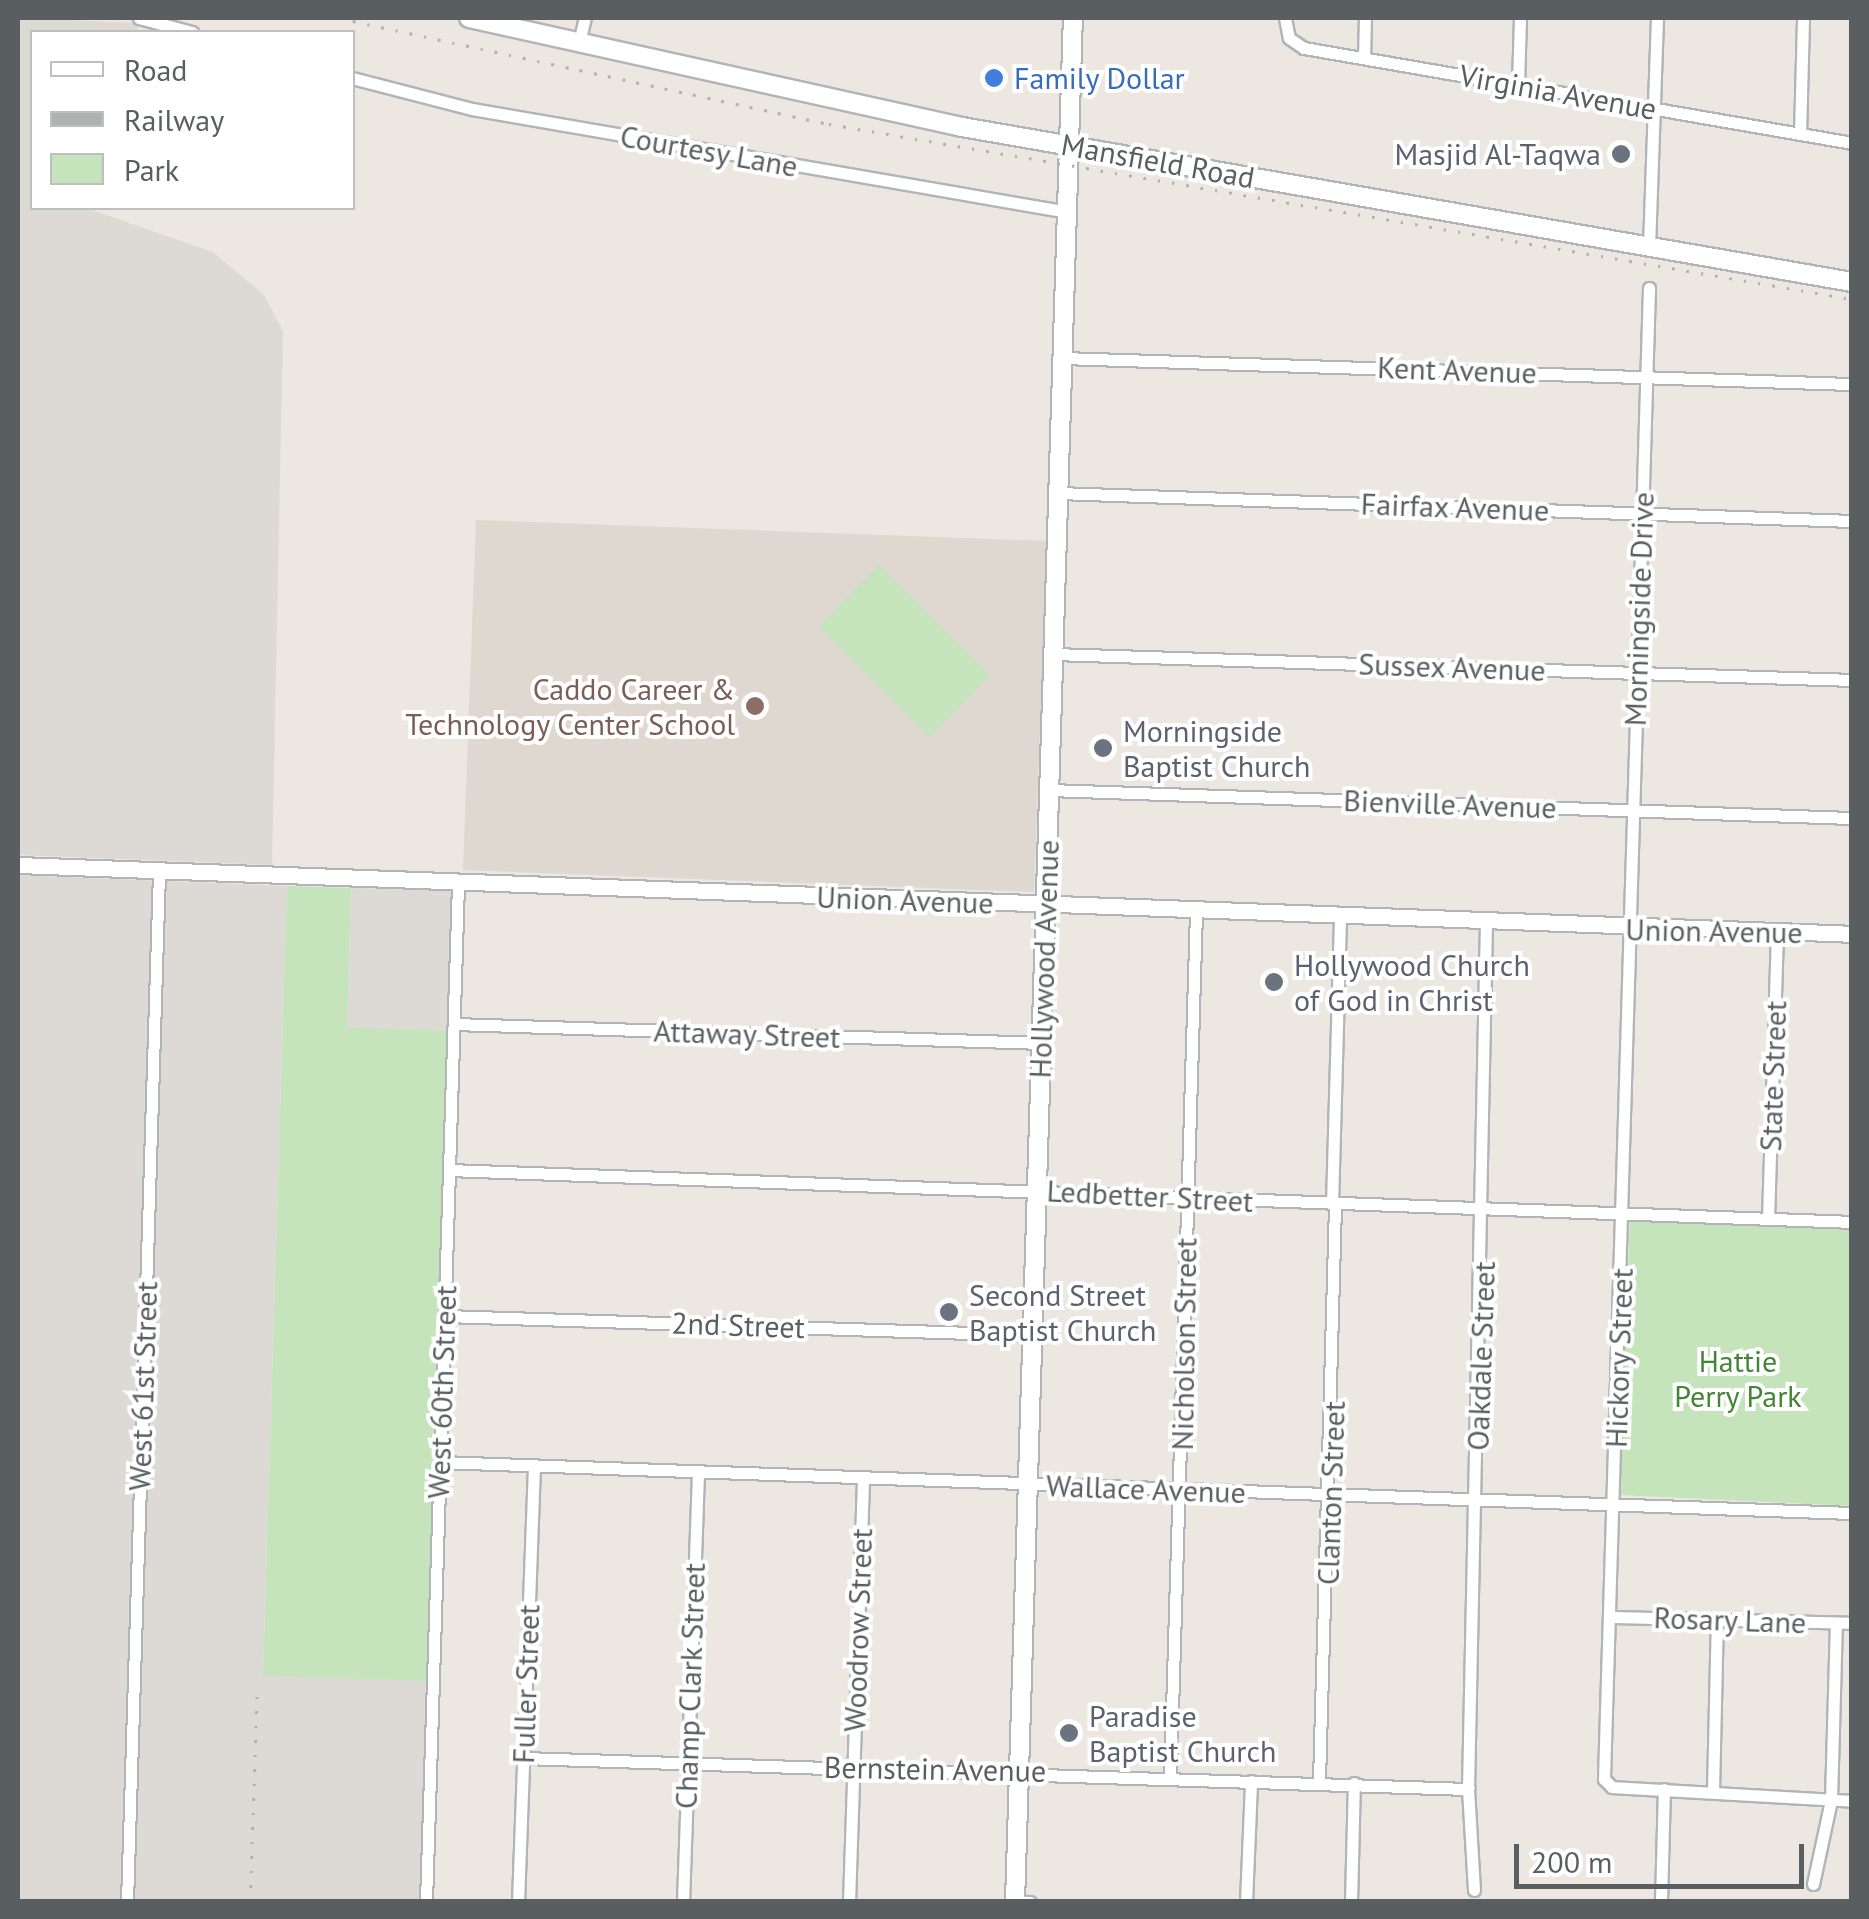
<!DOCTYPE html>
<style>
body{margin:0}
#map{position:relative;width:1869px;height:1919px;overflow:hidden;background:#ece7e0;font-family:"PT Sans",sans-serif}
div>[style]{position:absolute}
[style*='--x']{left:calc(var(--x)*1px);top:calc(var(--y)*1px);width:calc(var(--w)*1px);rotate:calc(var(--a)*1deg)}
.industrial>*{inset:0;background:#ddd9d5}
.education>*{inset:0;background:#ded8d1}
.green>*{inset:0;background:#c5e4bc}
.roads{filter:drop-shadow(2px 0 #b1b5b8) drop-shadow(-2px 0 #b1b5b8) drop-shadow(0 2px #b1b5b8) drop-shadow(0 -2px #b1b5b8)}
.minor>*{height:11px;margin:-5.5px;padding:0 5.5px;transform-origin:5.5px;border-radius:5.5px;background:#fff}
.tertiary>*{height:15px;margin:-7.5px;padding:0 7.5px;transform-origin:7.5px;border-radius:7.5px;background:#fff}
.secondary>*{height:18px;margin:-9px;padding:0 9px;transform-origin:9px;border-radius:9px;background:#fff}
.rail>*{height:2.5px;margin-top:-1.25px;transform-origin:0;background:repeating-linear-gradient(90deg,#b0b1b1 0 2.5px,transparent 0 14.5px)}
.dots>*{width:28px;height:28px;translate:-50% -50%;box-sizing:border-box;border:5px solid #fff;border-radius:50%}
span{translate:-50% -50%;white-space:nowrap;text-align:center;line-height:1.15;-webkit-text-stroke:8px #fff;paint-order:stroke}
.shop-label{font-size:30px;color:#366cbe}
.left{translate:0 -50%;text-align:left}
.street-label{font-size:30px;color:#595f61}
.worship-label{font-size:30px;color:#5b616d}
.right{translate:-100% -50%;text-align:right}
.education-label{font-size:30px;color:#785e54}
.park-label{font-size:30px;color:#428534}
.frame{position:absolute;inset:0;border:20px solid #595f61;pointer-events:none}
.legend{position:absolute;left:30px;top:30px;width:325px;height:180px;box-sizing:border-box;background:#fff;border:2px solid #bdbfc0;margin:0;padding:12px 18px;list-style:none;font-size:30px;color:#595f61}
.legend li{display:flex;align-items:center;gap:20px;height:50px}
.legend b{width:50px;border:2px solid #bdbfc0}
.scale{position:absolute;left:1514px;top:1844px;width:290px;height:45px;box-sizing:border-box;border:5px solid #595f61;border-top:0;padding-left:12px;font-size:30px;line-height:35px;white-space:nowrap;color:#595f61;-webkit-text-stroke:8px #fff;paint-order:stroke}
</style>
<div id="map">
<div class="industrial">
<i style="clip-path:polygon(18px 18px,139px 23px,137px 32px,32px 32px,32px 208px,86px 208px,213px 252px,264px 295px,283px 331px,272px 865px,18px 855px)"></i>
<i style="clip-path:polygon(18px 875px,287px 886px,263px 1675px,428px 1681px,421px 1901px,18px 1901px)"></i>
<i style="clip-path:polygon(351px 888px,452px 891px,448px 1031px,347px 1028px)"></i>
</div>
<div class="education">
<i style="clip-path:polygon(476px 520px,1047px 541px,1034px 892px,463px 870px)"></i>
</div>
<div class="green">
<i style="clip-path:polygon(879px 565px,990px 675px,930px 737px,819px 627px)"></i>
<i style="clip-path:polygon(287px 886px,351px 888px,347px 1027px,448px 1031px,428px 1681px,263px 1676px)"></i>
<i style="clip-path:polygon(1630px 1220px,1851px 1227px,1851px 1506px,1620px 1495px)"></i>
</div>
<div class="roads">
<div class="minor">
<i style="--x:139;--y:18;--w:55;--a:14.8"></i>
<i style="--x:1285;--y:18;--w:20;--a:79"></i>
<i style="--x:1289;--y:38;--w:18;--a:34"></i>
<i style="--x:1304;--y:48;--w:556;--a:9.83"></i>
<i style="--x:579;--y:43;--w:26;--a:-77"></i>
<i style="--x:1364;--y:58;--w:40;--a:-88.6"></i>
<i style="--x:352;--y:78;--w:124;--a:14.5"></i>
<i style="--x:472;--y:109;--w:605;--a:9.8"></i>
<i style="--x:1518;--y:85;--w:67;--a:-88.3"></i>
<i style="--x:1800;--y:134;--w:116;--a:-88.5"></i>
<i style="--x:1649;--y:247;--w:229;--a:-88"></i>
<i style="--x:1649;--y:288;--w:1492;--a:91.73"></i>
<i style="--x:1604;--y:1779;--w:11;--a:45"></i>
<i style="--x:1612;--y:1787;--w:240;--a:3.3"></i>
<i style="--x:1062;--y:358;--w:790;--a:1.89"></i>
<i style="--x:1058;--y:493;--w:794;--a:2.02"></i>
<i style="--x:1053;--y:654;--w:799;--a:1.86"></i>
<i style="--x:1049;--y:790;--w:803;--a:2"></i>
<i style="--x:454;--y:1024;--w:587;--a:1.85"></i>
<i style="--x:449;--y:1170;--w:1404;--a:2.12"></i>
<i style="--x:1332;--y:1204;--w:285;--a:-88.4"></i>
<i style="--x:1768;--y:1219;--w:287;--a:-88.2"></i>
<i style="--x:445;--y:1316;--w:587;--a:1.85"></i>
<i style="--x:440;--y:1462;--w:1413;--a:2.07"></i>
<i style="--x:1609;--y:1617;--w:243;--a:1.4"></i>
<i style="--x:523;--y:1758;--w:946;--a:1.88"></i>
<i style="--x:1170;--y:1777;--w:866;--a:-88.28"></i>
<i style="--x:1319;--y:1781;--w:577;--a:-88.41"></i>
<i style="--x:1713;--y:1791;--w:172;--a:-88.7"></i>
<i style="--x:1813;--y:1884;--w:86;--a:-77.9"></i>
<i style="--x:1831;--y:1800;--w:177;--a:-88.4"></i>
<i style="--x:1474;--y:1890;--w:101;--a:-93.4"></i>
<i style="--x:1468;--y:1789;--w:866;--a:-88.81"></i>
<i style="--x:1015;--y:1901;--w:15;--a:4"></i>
<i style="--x:127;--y:1902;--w:1031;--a:-88.22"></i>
<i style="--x:426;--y:1902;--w:1021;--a:-88.2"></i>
<i style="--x:518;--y:1902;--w:436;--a:-87.9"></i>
<i style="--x:683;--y:1902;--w:431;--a:-88"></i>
<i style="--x:849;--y:1902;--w:424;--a:-88.1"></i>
<i style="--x:1246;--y:1902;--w:121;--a:-87.6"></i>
<i style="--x:1351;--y:1902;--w:119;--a:-88.6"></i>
<i style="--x:1661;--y:1902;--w:113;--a:-88.5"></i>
</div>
<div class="tertiary">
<i style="--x:18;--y:865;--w:1835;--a:2.15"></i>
</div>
<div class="secondary">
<i style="--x:469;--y:18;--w:505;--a:12.47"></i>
<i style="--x:962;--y:127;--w:903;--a:9.88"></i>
<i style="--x:1015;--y:1902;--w:1885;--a:-88.24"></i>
</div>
</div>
<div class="rail">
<i style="--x:339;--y:18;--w:501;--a:12.21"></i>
<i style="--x:829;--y:124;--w:1038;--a:9.71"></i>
<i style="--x:250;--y:1902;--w:211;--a:-88.1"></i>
</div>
<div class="dots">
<i style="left:994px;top:78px;background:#3f7fe0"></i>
<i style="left:1621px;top:154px;background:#6b7280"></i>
<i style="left:755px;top:706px;background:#8d6e63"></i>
<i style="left:1103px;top:748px;background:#6b7280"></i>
<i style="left:1274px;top:982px;background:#6b7280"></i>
<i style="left:949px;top:1312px;background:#6b7280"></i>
<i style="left:1069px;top:1733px;background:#6b7280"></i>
</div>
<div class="shop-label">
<span class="left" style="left:1014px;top:78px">Family Dollar</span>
</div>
<div class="street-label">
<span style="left:1558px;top:92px;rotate:10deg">Virginia Avenue</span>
<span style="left:709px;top:151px;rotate:10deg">Courtesy Lane</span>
<span style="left:1158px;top:161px;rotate:10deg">Mansfield Road</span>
<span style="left:1457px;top:370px;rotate:2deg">Kent Avenue</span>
<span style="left:1455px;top:507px;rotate:2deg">Fairfax Avenue</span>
<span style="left:1639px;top:609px;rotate:-88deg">Morningside Drive</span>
<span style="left:1452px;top:667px;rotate:2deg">Sussex Avenue</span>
<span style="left:1450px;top:804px;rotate:2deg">Bienville Avenue</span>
<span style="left:905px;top:900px;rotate:2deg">Union Avenue</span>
<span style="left:1714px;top:931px;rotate:1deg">Union Avenue</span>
<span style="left:1044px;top:959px;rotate:-88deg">Hollywood Avenue</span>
<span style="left:747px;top:1034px;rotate:2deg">Attaway Street</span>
<span style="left:1773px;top:1076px;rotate:-88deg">State Street</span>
<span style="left:1150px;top:1196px;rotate:3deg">Ledbetter Street</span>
<span style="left:738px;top:1325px;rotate:2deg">2nd Street</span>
<span style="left:1184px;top:1344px;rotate:-89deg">Nicholson Street</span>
<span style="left:1481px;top:1356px;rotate:-88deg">Oakdale Street</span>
<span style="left:1619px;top:1358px;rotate:-88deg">Hickory Street</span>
<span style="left:143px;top:1386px;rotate:-88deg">West 61st Street</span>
<span style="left:442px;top:1392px;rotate:-88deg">West 60th Street</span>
<span style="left:1146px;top:1489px;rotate:2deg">Wallace Avenue</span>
<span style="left:1331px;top:1493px;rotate:-88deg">Clanton Street</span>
<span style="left:1730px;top:1620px;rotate:2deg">Rosary Lane</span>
<span style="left:858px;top:1630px;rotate:-88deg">Woodrow Street</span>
<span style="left:526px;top:1684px;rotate:-88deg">Fuller Street</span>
<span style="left:690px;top:1686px;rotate:-88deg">Champ Clark Street</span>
<span style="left:935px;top:1769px;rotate:1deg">Bernstein Avenue</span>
</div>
<div class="worship-label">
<span class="right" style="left:1601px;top:154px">Masjid Al-Taqwa</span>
<span class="left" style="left:1123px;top:748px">Morningside<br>Baptist Church</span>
<span class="left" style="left:1294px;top:982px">Hollywood Church<br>of God in Christ</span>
<span class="left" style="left:969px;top:1312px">Second Street<br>Baptist Church</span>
<span class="left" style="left:1089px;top:1733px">Paradise<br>Baptist Church</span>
</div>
<div class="education-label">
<span class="right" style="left:735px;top:706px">Caddo Career &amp;<br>Technology Center School</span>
</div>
<div class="park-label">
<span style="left:1738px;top:1378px">Hattie<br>Perry Park</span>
</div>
<div class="frame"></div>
<ul class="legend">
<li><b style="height:12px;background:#fff"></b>Road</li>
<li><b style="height:12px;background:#b0b1b1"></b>Railway</li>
<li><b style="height:28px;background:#c5e4bc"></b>Park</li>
</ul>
<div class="scale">200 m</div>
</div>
